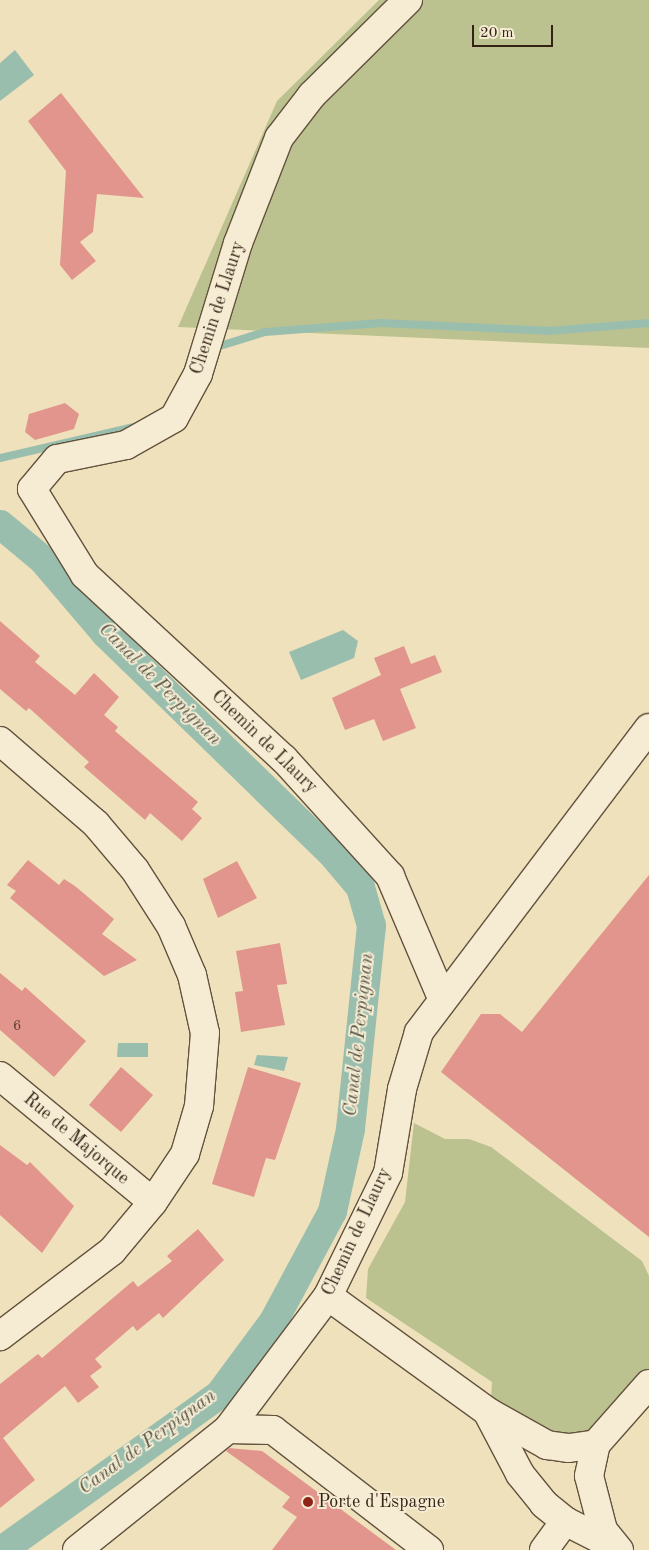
<!DOCTYPE html>
<style>
body{margin:0}
#map{position:relative;width:649px;height:1550px;overflow:hidden;background:#efe1bb;font-family:"Old Standard TT",serif}
div>[style]{position:absolute}
[style*='--x']{left:calc(var(--x)*1px);top:calc(var(--y)*1px);width:calc(var(--w)*1px);rotate:calc(var(--a)*1deg)}
.green>*{inset:0;background:#bbc28f}
.water>*{inset:0;background:#9abeae}
.stream>*{height:8px;margin:-4px;padding:0 4px;transform-origin:4px;border-radius:4px;background:#9abeae}
.canal>*{height:29px;margin:-14.5px;padding:0 14.5px;transform-origin:14.5px;border-radius:14.5px;background:#9abeae}
.building>*{inset:0;background:#e2958c}
.roads{filter:drop-shadow(1px 0 #63523e) drop-shadow(-1px 0 #63523e) drop-shadow(0 1px #63523e) drop-shadow(0 -1px #63523e)}
.minor>*{height:28px;margin:-14px;padding:0 14px;transform-origin:14px;border-radius:14px;background:#f5ecd3}
.dots>*{width:14px;height:14px;translate:-50% -50%;box-sizing:border-box;border:2px solid #f5ecd3;border-radius:50%}
span{translate:-50% -50%;white-space:nowrap;text-align:center;line-height:1.15;-webkit-text-stroke:4px #f5ecd3;paint-order:stroke}
.number-label{font-size:15px;color:#603f33}
.number-label span{-webkit-text-stroke-width:0}
.street-label{font-size:18px;color:#342215}
.poi-label{font-size:18px;color:#342215}
.left{translate:0 -50%;text-align:left}
.water-label{font-size:19px;color:#535143;font-style:italic}
.scale{position:absolute;left:472px;top:25px;width:81px;height:22px;box-sizing:border-box;border:2px solid #342215;border-top:0;padding-left:6px;font-size:15px;line-height:18px;white-space:nowrap;color:#342215;-webkit-text-stroke:4px #f5ecd3;paint-order:stroke}
</style>
<div id="map">
<div class="green">
<i style="clip-path:polygon(379px 0,649px 0,649px 348px,178px 327px,277px 101px)"></i>
<i style="clip-path:polygon(414px 1123px,445px 1139px,469px 1139px,491px 1147px,642px 1261px,649px 1276px,649px 1374px,598px 1432px,563px 1439px,491px 1399px,492px 1382px,366px 1298px,368px 1269px,405px 1202px)"></i>
</div>
<div class="water">
<i style="clip-path:polygon(15px 50px,34px 75px,0 101px,0 63px)"></i>
<i style="clip-path:polygon(343px 630px,358px 641px,354px 658px,301px 680px,289px 652px)"></i>
<i style="clip-path:polygon(118px 1043px,148px 1043px,148px 1057px,117px 1057px)"></i>
<i style="clip-path:polygon(257px 1055px,288px 1057px,284px 1071px,254px 1065px)"></i>
</div>
<div class="stream">
<i style="--x:223;--y:345;--w:44;--a:-17.2"></i>
<i style="--x:265;--y:332;--w:116;--a:-4.4"></i>
<i style="--x:381;--y:323;--w:167;--a:2.7"></i>
<i style="--x:548;--y:331;--w:101;--a:-4.5"></i>
<i style="--x:0;--y:458;--w:141;--a:-13.1"></i>
</div>
<div class="canal">
<i style="--x:0;--y:524;--w:56;--a:39.9"></i>
<i style="--x:43;--y:560;--w:96;--a:49.7"></i>
<i style="--x:105;--y:633;--w:318;--a:44.2"></i>
<i style="--x:333;--y:855;--w:42;--a:49.8"></i>
<i style="--x:360;--y:887;--w:40;--a:74"></i>
<i style="--x:371;--y:925;--w:205;--a:95.9"></i>
<i style="--x:350;--y:1129;--w:84;--a:102.4"></i>
<i style="--x:332;--y:1211;--w:125;--a:118.2"></i>
<i style="--x:273;--y:1321;--w:91;--a:126.5"></i>
<i style="--x:219;--y:1394;--w:268;--a:144.4"></i>
</div>
<div class="building">
<i style="clip-path:polygon(61px 93px,144px 198px,97px 194px,93px 232px,80px 242px,96px 261px,72px 280px,60px 265px,66px 171px,28px 121px)"></i>
<i style="clip-path:polygon(65px 403px,79px 414px,74px 429px,35px 440px,25px 432px,29px 414px)"></i>
<i style="clip-path:polygon(0 621px,40px 656px,35px 662px,75px 695px,94px 673px,119px 697px,104px 715px,118px 727px,115px 731px,198px 802px,192px 809px,202px 818px,182px 841px,150px 813px,145px 820px,84px 767px,89px 762px,29px 708px,26px 711px,0 689px)"></i>
<i style="clip-path:polygon(404px 646px,411px 664px,435px 655px,442px 672px,400px 689px,416px 728px,383px 741px,374px 719px,345px 730px,332px 698px,381px 675px,374px 658px)"></i>
<i style="clip-path:polygon(28px 860px,59px 885px,64px 879px,75px 886px,114px 919px,102px 934px,137px 960px,104px 976px,10px 898px,16px 891px,7px 885px)"></i>
<i style="clip-path:polygon(237px 861px,257px 898px,218px 918px,203px 879px)"></i>
<i style="clip-path:polygon(649px 875px,649px 1237px,441px 1072px,481px 1014px,500px 1014px,522px 1032px)"></i>
<i style="clip-path:polygon(280px 943px,287px 984px,277px 985px,285px 1025px,241px 1032px,235px 992px,243px 991px,236px 951px)"></i>
<i style="clip-path:polygon(0 973px,22px 991px,25px 987px,86px 1041px,54px 1077px,0 1030px)"></i>
<i style="clip-path:polygon(121px 1067px,153px 1095px,121px 1132px,89px 1105px)"></i>
<i style="clip-path:polygon(248px 1067px,301px 1083px,275px 1160px,266px 1158px,254px 1197px,212px 1184px)"></i>
<i style="clip-path:polygon(0 1145px,27px 1165px,30px 1162px,74px 1206px,42px 1253px,0 1215px)"></i>
<i style="clip-path:polygon(198px 1229px,224px 1260px,163px 1318px,159px 1313px,137px 1331px,133px 1326px,95px 1359px,102px 1367px,90px 1376px,99px 1387px,78px 1403px,65px 1386px,3px 1438px,35px 1480px,0 1508px,0 1384px,38px 1354px,42px 1358px,133px 1281px,138px 1287px,172px 1261px,167px 1256px)"></i>
<i style="clip-path:polygon(229px 1448px,262px 1451px,396px 1550px,272px 1550px,297px 1517px,282px 1507px,290px 1497px,226px 1451px)"></i>
</div>
<div class="roads">
<div class="minor">
<i style="--x:408;--y:0;--w:135;--a:135.3"></i>
<i style="--x:312;--y:95;--w:54;--a:127.5"></i>
<i style="--x:279;--y:138;--w:113;--a:111.3"></i>
<i style="--x:238;--y:243;--w:137;--a:107"></i>
<i style="--x:198;--y:374;--w:50;--a:118.6"></i>
<i style="--x:174;--y:418;--w:55;--a:150.6"></i>
<i style="--x:126;--y:445;--w:70;--a:168.5"></i>
<i style="--x:57;--y:459;--w:39;--a:130"></i>
<i style="--x:32;--y:489;--w:101;--a:58.4"></i>
<i style="--x:85;--y:575;--w:271;--a:42.8"></i>
<i style="--x:284;--y:759;--w:158;--a:47.8"></i>
<i style="--x:390;--y:876;--w:133;--a:66.9"></i>
<i style="--x:0;--y:741;--w:127;--a:40.8"></i>
<i style="--x:96;--y:824;--w:60;--a:49.7"></i>
<i style="--x:135;--y:870;--w:67;--a:57.3"></i>
<i style="--x:171;--y:926;--w:53;--a:66.8"></i>
<i style="--x:192;--y:975;--w:59;--a:77.4"></i>
<i style="--x:205;--y:1033;--w:73;--a:94.7"></i>
<i style="--x:199;--y:1106;--w:50;--a:106.3"></i>
<i style="--x:185;--y:1154;--w:58;--a:123.7"></i>
<i style="--x:153;--y:1202;--w:64;--a:129.9"></i>
<i style="--x:112;--y:1251;--w:141;--a:142.8"></i>
<i style="--x:0;--y:1076;--w:198;--a:39.5"></i>
<i style="--x:328;--y:1296;--w:198;--a:35.9"></i>
<i style="--x:488;--y:1412;--w:68;--a:29.2"></i>
<i style="--x:547;--y:1445;--w:22;--a:8"></i>
<i style="--x:569;--y:1448;--w:27;--a:-8"></i>
<i style="--x:488;--y:1413;--w:69;--a:62.3"></i>
<i style="--x:520;--y:1474;--w:38;--a:51"></i>
<i style="--x:544;--y:1504;--w:27;--a:39"></i>
<i style="--x:565;--y:1521;--w:55;--a:27"></i>
<i style="--x:228;--y:1429;--w:45;--a:1.3"></i>
<i style="--x:273;--y:1430;--w:197;--a:37.6"></i>
<i style="--x:77;--y:1550;--w:193;--a:-38.7"></i>
<i style="--x:228;--y:1429;--w:166;--a:-53.1"></i>
<i style="--x:328;--y:1296;--w:137;--a:-64"></i>
<i style="--x:388;--y:1173;--w:85;--a:-80.5"></i>
<i style="--x:402;--y:1089;--w:59;--a:-73.4"></i>
<i style="--x:419;--y:1032;--w:381;--a:-52.9"></i>
<i style="--x:544;--y:1550;--w:36;--a:-54"></i>
<i style="--x:619;--y:1550;--w:26;--a:-129"></i>
<i style="--x:603;--y:1530;--w:56;--a:-104.5"></i>
<i style="--x:589;--y:1476;--w:33;--a:-78"></i>
<i style="--x:596;--y:1444;--w:80;--a:-48.5"></i>
</div>
</div>
<div class="dots">
<i style="left:308px;top:1502px;background:#8f2418"></i>
</div>
<div class="number-label">
<span style="left:17px;top:1027px">6</span>
</div>
<div class="street-label">
<span style="left:218px;top:308px;rotate:-72deg">Chemin de Llaury</span>
<span style="left:264px;top:742px;rotate:44deg">Chemin de Llaury</span>
<span style="left:76px;top:1139px;rotate:40deg">Rue de Majorque</span>
<span style="left:357px;top:1232px;rotate:-65deg">Chemin de Llaury</span>
</div>
<div class="poi-label">
<span class="left" style="left:318px;top:1502px">Porte d'Espagne</span>
</div>
<div class="water-label">
<span style="left:159px;top:685px;rotate:45deg">Canal de Perpignan</span>
<span style="left:360px;top:1035px;rotate:-84deg">Canal de Perpignan</span>
<span style="left:148px;top:1443px;rotate:-36deg">Canal de Perpignan</span>
</div>
<div class="scale">20 m</div>
</div>
